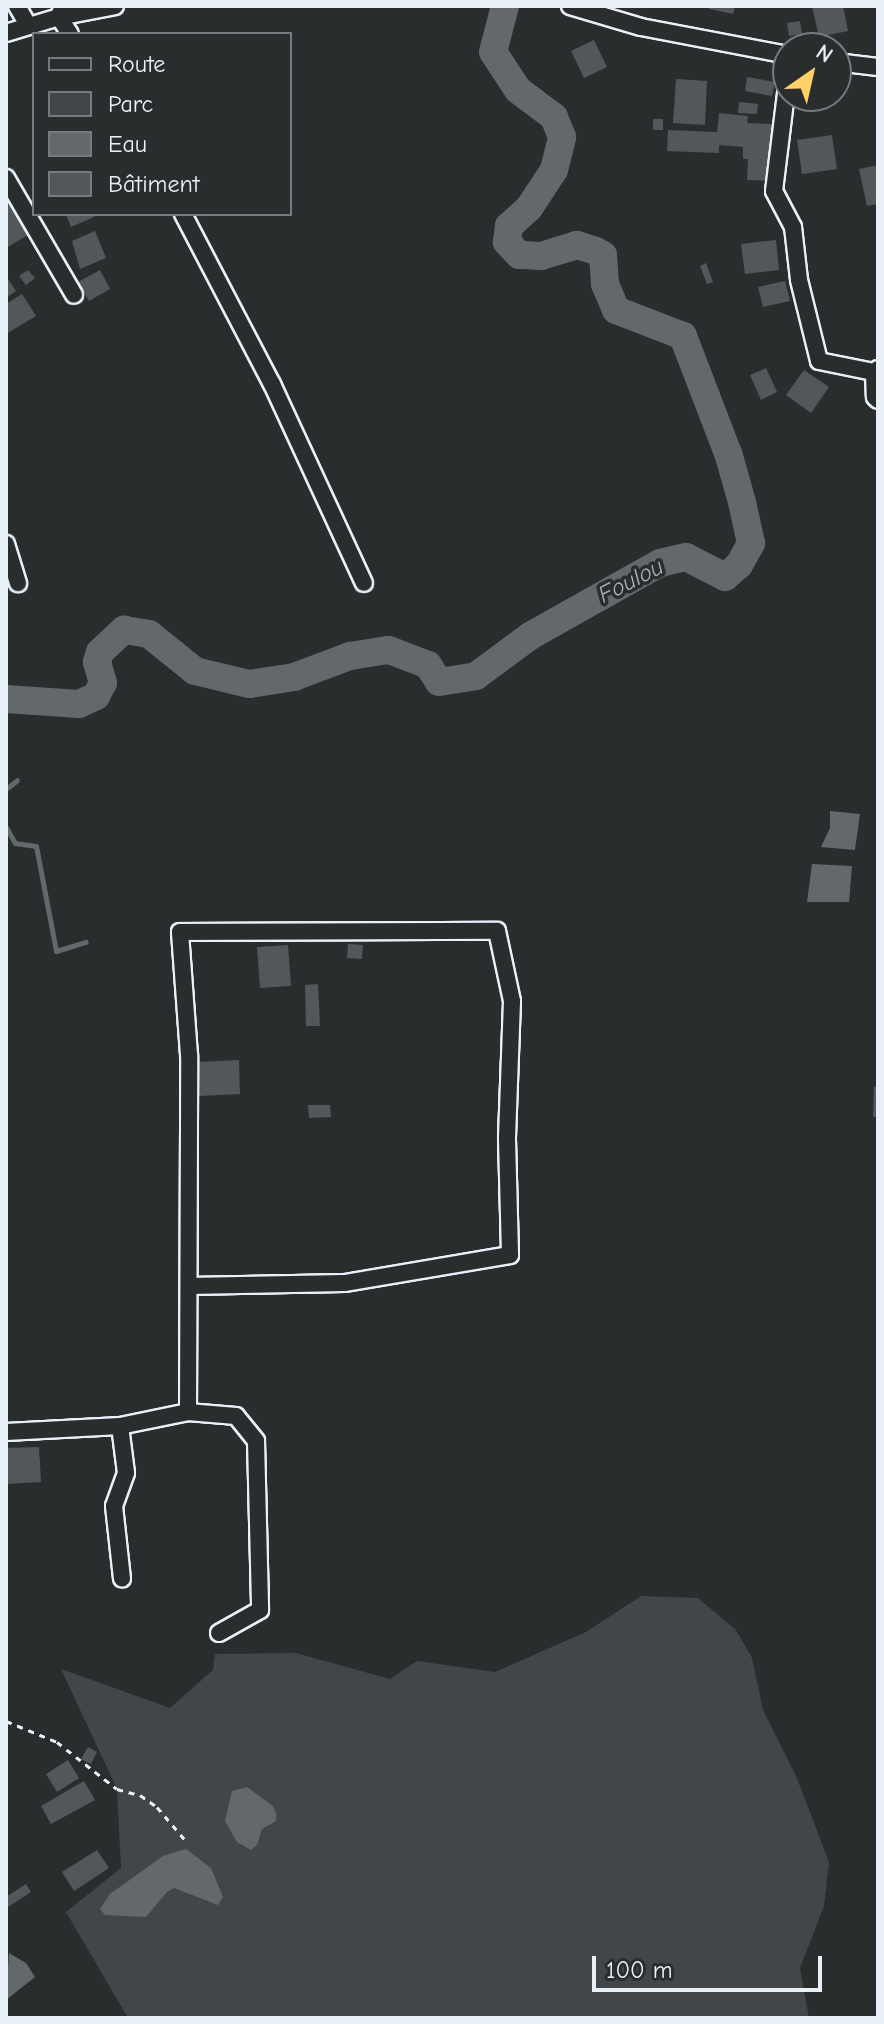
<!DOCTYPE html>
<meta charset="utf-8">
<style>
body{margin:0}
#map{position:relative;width:884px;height:2024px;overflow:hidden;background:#2a2d2e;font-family:"Comic Neue",sans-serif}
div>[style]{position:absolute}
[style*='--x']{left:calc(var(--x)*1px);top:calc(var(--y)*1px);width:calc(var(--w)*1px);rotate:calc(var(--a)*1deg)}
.green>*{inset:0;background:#424648}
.water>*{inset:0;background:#63686b}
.stream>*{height:5px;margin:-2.5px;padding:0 2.5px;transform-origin:2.5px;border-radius:2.5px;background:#63686b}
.river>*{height:28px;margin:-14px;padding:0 14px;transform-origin:14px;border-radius:14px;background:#63686b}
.building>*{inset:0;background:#535759}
.path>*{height:3px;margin-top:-1.5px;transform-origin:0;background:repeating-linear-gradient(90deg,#e8f1f8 0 6px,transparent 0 12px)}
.roads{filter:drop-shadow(2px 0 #e8f1f8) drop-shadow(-2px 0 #e8f1f8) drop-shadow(0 2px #e8f1f8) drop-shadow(0 -2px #e8f1f8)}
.minor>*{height:16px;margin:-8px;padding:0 8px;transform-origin:8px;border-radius:8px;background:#2a2d2e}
span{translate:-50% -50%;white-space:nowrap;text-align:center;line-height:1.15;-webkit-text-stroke:7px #2a2d2e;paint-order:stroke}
.water-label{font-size:24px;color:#acb3b9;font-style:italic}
.frame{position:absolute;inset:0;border:8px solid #e8f1f8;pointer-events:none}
.legend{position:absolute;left:32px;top:32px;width:260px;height:184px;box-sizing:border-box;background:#2a2d2e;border:2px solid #767b7f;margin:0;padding:10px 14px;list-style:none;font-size:24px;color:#e8f1f8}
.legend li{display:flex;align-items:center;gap:16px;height:40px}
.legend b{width:40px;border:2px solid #767b7f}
.north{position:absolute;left:772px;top:32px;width:80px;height:80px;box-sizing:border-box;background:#2a2d2e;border:2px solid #767b7f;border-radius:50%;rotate:34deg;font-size:22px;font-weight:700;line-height:32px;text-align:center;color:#e8f1f8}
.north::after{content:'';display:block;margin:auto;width:28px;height:36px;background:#ffd166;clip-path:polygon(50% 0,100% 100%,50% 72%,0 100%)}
.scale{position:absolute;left:592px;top:1956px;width:230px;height:36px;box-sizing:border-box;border:4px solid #e8f1f8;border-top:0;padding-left:10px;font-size:24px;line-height:28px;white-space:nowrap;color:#e8f1f8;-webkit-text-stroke:6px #2a2d2e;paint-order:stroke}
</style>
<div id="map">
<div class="green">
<i style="clip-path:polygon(641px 1596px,698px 1598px,736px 1630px,752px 1658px,763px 1710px,796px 1776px,829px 1862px,824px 1906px,800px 1968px,809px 2018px,128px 2018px,66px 1912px,121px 1868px,117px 1789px,61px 1669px,170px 1708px,213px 1670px,215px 1654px,296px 1653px,390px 1679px,417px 1661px,495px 1672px,586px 1632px)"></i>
</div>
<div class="water">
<i style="clip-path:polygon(830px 811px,860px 814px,855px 850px,821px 847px,830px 828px)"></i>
<i style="clip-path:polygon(812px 864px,852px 866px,849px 902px,807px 902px)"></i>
<i style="clip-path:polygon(247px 1787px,273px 1806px,276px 1813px,276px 1821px,262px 1829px,257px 1845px,251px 1850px,237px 1842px,225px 1821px,232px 1791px)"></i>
<i style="clip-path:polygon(186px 1849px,211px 1868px,223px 1897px,218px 1905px,174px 1888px,167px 1892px,146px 1917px,105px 1915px,100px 1909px,110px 1894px,163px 1856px)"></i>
<i style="clip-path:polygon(9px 1953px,26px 1963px,35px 1977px,6px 2000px)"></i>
</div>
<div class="stream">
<i style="--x:6;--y:789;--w:14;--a:-39"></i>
<i style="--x:6;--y:827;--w:18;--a:61"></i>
<i style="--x:15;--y:843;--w:21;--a:8"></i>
<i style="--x:36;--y:846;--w:107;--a:79.2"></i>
<i style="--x:56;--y:951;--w:31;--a:-17"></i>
</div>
<div class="river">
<i style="--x:6;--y:699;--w:73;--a:3.9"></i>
<i style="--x:79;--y:704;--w:19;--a:-25"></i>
<i style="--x:96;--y:696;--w:15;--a:-62"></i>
<i style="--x:103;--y:683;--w:22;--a:-106"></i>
<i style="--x:97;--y:662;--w:10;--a:-73"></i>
<i style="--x:100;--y:652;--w:33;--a:-43"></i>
<i style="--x:124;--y:630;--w:25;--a:9"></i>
<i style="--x:149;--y:634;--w:59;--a:38.8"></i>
<i style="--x:195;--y:671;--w:56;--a:13.5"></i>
<i style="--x:249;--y:684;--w:46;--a:-8.8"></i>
<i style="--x:294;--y:677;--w:60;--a:-20.6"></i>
<i style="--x:350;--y:656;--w:39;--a:-9"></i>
<i style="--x:389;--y:650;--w:42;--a:21"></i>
<i style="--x:428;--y:665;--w:20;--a:57"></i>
<i style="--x:439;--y:682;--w:37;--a:-9"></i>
<i style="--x:476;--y:676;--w:67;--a:-36.5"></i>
<i style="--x:530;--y:636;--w:149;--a:-29.3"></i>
<i style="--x:660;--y:563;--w:27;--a:-13"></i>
<i style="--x:686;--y:557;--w:44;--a:27.1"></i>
<i style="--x:725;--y:577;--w:18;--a:-41"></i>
<i style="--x:739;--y:565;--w:25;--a:-61"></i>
<i style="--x:751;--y:543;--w:42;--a:-102.4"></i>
<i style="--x:742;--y:502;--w:48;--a:-105.8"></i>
<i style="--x:729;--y:456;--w:129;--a:-111"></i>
<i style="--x:683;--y:336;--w:72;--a:-158.8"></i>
<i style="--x:616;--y:310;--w:28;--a:-113"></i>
<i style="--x:605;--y:284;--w:29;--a:-94"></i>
<i style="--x:603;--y:255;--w:8;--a:-150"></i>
<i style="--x:596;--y:251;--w:20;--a:-162"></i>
<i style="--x:577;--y:245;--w:38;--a:163"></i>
<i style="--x:541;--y:256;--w:22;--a:-177"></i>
<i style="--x:519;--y:255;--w:18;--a:-133"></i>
<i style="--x:507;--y:242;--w:16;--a:-83"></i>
<i style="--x:509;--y:226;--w:27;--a:-42"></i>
<i style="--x:529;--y:208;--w:45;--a:-56.7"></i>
<i style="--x:554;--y:170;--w:34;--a:-76"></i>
<i style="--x:562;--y:137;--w:22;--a:-112"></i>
<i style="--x:554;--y:117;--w:45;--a:-143.1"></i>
<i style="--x:518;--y:90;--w:45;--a:-123.3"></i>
<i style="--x:493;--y:52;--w:48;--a:-75.4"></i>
</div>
<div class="building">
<i style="clip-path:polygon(709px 6px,735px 6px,733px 14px,709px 9px)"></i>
<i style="clip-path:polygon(812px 6px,843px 6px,848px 31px,819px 37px)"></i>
<i style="clip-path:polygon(800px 21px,802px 34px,789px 36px,787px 23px)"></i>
<i style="clip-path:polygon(594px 40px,607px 67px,584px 78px,571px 51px)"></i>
<i style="clip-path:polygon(747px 77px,775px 82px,772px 96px,745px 91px)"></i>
<i style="clip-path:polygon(676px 79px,707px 81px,705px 125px,673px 123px)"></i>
<i style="clip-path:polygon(739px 102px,758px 104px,757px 114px,738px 113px)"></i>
<i style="clip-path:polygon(719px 113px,748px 116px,747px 123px,772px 124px,771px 181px,747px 180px,748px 159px,743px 159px,743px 147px,719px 145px,719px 153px,667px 151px,668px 130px,717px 132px)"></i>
<i style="clip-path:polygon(653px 119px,663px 119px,663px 130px,653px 130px)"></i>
<i style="clip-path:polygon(832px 135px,837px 169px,802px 174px,797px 140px)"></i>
<i style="clip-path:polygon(878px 165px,878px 204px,867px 206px,859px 169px)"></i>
<i style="clip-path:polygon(11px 191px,35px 231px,6px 248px,6px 194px)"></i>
<i style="clip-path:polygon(66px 214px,93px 214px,94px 217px,71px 227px)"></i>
<i style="clip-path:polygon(95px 231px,106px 258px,80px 269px,72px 241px)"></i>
<i style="clip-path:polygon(776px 240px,779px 270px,745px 274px,741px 244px)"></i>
<i style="clip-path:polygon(706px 263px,713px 282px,707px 284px,700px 266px)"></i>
<i style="clip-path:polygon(28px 270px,35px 278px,26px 285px,19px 276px)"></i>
<i style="clip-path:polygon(100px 270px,110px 289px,89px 301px,78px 282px)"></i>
<i style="clip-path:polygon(6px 276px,16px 291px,6px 298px)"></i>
<i style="clip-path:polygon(785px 281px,790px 301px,763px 307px,758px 287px)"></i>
<i style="clip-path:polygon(22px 294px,36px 316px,6px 334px,6px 304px)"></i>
<i style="clip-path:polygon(766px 368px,777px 392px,761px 400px,750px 375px)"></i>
<i style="clip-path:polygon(804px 370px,829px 387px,811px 413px,786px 395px)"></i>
<i style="clip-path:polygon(348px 944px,363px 945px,362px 959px,347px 958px)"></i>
<i style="clip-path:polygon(288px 945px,291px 986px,260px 988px,257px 947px)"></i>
<i style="clip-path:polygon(318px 984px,320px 1026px,306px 1026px,305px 985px)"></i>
<i style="clip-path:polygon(239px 1060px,240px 1094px,199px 1096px,198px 1062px)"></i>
<i style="clip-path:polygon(874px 1087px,878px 1087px,878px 1117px,873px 1117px)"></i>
<i style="clip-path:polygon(308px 1105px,330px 1105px,331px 1117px,309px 1118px)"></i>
<i style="clip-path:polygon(39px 1447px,41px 1482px,6px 1484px,6px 1448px)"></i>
<i style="clip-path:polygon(88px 1747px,97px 1752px,91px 1764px,81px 1759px)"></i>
<i style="clip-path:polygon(68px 1760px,79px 1778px,57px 1792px,46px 1774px)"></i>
<i style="clip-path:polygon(84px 1781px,95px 1800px,51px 1824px,41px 1806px)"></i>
<i style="clip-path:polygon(97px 1850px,109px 1868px,74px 1891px,62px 1872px)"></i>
<i style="clip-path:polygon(26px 1884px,31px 1892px,8px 1907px,6px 1897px)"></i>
</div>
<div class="path">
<i style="--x:6;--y:1721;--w:55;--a:22.4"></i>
<i style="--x:57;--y:1742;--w:76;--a:38.1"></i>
<i style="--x:117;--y:1789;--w:24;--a:15"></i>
<i style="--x:140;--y:1795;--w:21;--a:35"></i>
<i style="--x:157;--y:1807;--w:45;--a:49.5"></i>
</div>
<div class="roads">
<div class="minor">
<i style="--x:17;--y:6;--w:22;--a:60"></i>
<i style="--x:570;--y:6;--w:74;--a:16.5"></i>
<i style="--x:641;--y:27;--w:150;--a:10.8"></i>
<i style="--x:62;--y:8;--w:9;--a:108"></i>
<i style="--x:59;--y:17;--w:20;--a:57"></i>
<i style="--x:6;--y:33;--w:55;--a:-16.8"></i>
<i style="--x:59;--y:17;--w:57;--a:-11.1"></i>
<i style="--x:836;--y:62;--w:42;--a:6.8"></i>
<i style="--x:788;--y:77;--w:115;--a:97"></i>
<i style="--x:774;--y:191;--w:41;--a:62.2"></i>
<i style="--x:793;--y:227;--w:53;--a:83.5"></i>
<i style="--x:799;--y:280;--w:83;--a:76.1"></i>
<i style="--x:819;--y:361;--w:60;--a:11.5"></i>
<i style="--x:6;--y:178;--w:135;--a:59.8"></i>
<i style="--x:183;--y:214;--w:192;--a:62.4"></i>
<i style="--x:272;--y:384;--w:219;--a:65.2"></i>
<i style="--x:878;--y:369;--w:6;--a:135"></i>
<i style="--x:874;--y:373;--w:24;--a:88"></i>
<i style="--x:875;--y:397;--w:4;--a:45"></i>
<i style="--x:6;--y:544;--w:41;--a:72.9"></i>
<i style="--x:188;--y:1412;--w:48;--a:4.8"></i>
<i style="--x:236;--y:1416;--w:32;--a:51"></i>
<i style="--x:256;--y:1441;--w:169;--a:88.6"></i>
<i style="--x:260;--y:1610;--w:47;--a:150.7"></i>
<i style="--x:120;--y:1426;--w:47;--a:82.7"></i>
<i style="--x:126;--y:1473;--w:35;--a:110"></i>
<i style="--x:114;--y:1506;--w:73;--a:83.7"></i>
<i style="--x:6;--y:1432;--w:114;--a:-3"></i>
<i style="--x:120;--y:1426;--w:69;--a:-11.6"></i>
<i style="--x:188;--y:1412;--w:357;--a:-89.8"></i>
<i style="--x:189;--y:1055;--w:123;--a:-94.2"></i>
<i style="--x:180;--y:932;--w:317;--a:-0.2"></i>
<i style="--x:497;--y:931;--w:72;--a:77.9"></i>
<i style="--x:512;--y:1001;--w:138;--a:92.1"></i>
<i style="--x:507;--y:1139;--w:116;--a:88.5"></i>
<i style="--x:510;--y:1255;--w:168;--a:170.4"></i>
<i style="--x:344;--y:1283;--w:155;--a:178.9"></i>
</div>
</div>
<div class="water-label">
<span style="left:631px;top:581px;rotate:-27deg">Foulou</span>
</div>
<div class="frame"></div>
<ul class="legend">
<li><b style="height:10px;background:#2a2d2e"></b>Route</li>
<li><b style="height:22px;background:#424648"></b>Parc</li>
<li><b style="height:22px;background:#63686b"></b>Eau</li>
<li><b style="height:22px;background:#535759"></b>Bâtiment</li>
</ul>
<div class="north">N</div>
<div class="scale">100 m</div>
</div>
